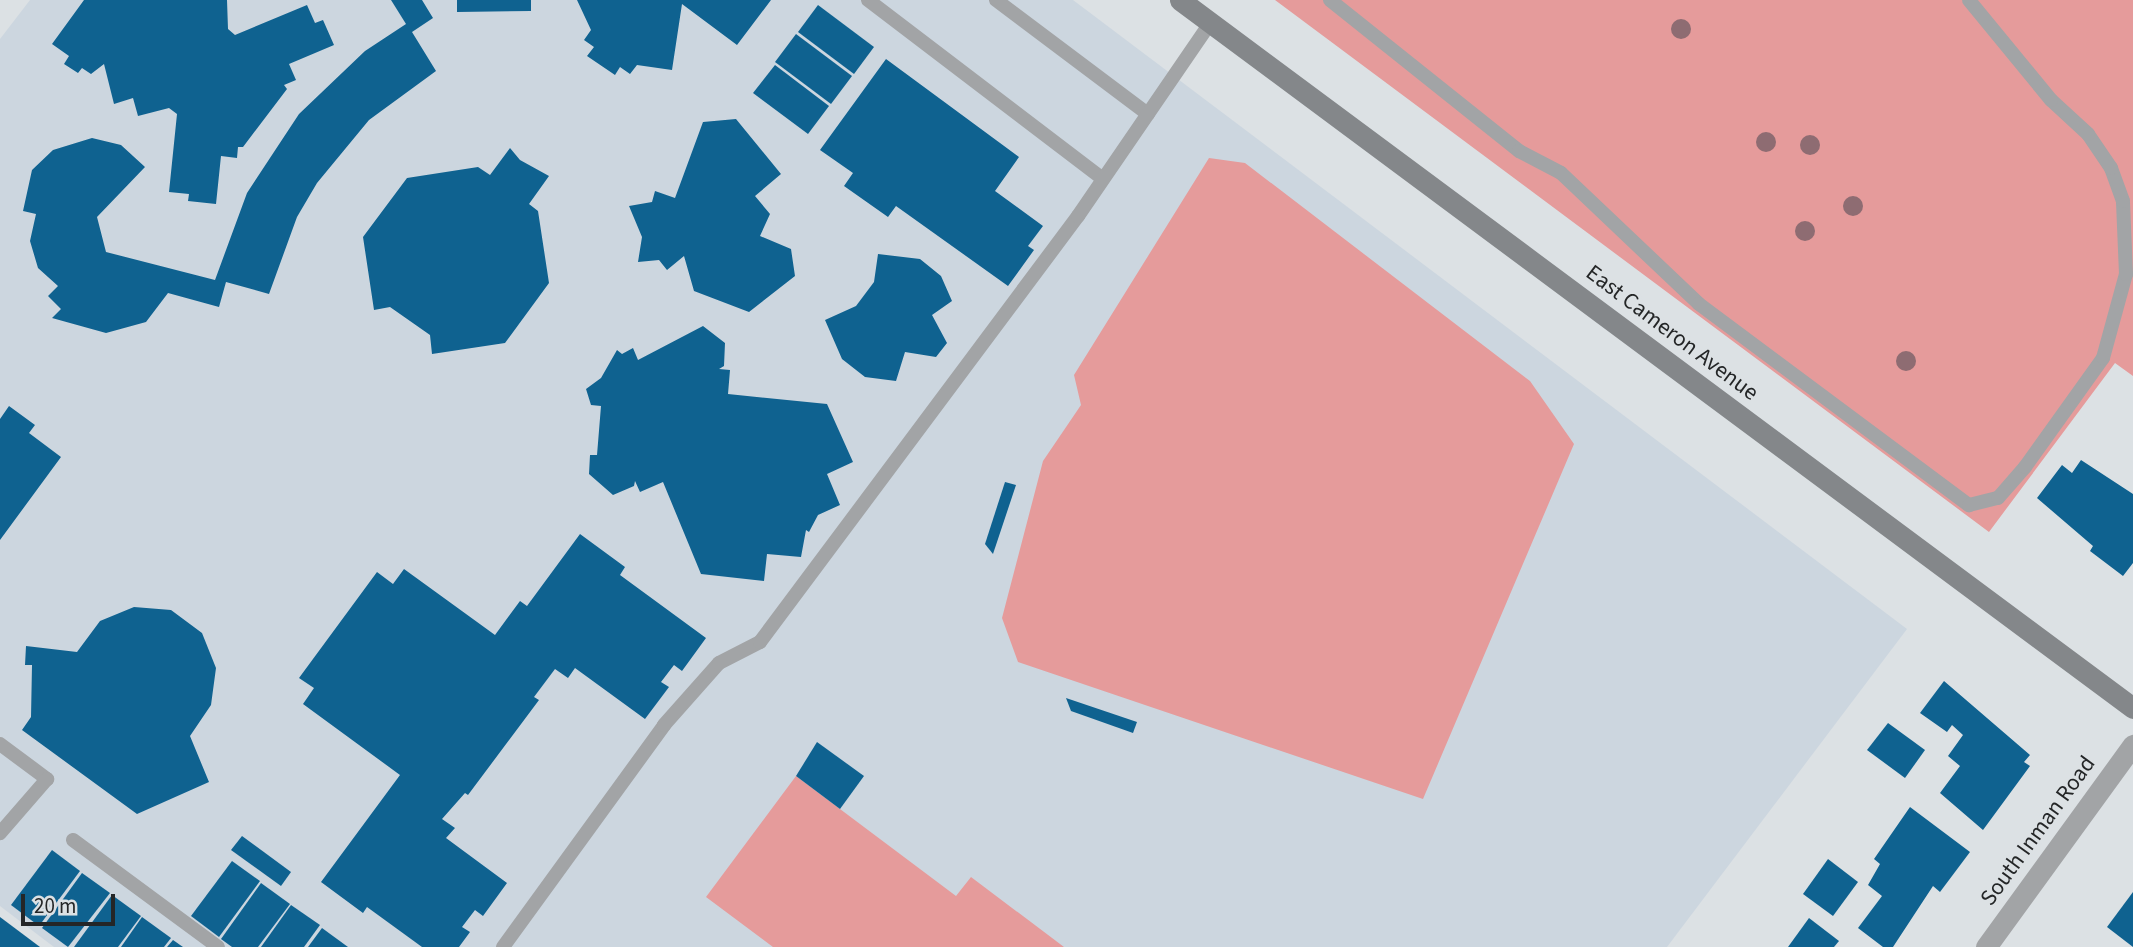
<!DOCTYPE html>
<style>
body{margin:0}
#map{position:relative;width:2133px;height:947px;overflow:hidden;background:#dce1e4;font-family:"Source Sans 3",sans-serif}
div>[style]{position:absolute}
[style*='--x']{left:calc(var(--x)*1px);top:calc(var(--y)*1px);width:calc(var(--w)*1px);rotate:calc(var(--a)*1deg)}
.built>*{inset:0;background:#ccd6df}
.green>*{inset:0;background:#e59b9b}
.building>*{inset:0;background:#0f6290}
.lane>*{height:14px;margin:-7px;padding:0 7px;transform-origin:7px;border-radius:7px;background:#a2a4a6}
.street>*{height:21px;margin:-10.5px;padding:0 10.5px;transform-origin:10.5px;border-radius:10.5px;background:#a2a4a6}
.secondary>*{height:21px;margin:-10.5px;padding:0 10.5px;transform-origin:10.5px;border-radius:10.5px;background:#84878a}
.trees>*{width:20px;height:20px;margin:-10px;border-radius:50%;background:#8e6c72}
span{translate:-50% -50%;white-space:nowrap;text-align:center;line-height:1.15;-webkit-text-stroke:7px #dce1e4;paint-order:stroke}
.street-label{font-size:23px;color:#242627}
.scale{position:absolute;left:21px;top:894px;width:94px;height:32px;box-sizing:border-box;border:4px solid #242627;border-top:0;padding-left:9px;font-size:21px;line-height:24px;white-space:nowrap;color:#242627;-webkit-text-stroke:5px #dce1e4;paint-order:stroke}
</style>
<div id="map">
<div class="built">
<i style="clip-path:polygon(30px 0,1073px 0,1907px 629px,1667px 947px,54px 947px,0 906px,0 39px)"></i>
</div>
<div class="green">
<i style="clip-path:polygon(1275px 0,2133px 0,2133px 376px,2115px 363px,1989px 532px)"></i>
<i style="clip-path:polygon(1209px 158px,1245px 163px,1530px 381px,1574px 444px,1423px 799px,1018px 662px,1002px 618px,1043px 461px,1081px 405px,1074px 375px)"></i>
<i style="clip-path:polygon(796px 776px,956px 896px,971px 877px,1064px 947px,773px 947px,706px 897px)"></i>
</div>
<div class="building">
<i style="clip-path:polygon(84px 0,227px 0,228px 29px,235px 35px,307px 5px,315px 23px,323px 20px,334px 45px,289px 64px,296px 80px,284px 85px,287px 89px,243px 147px,238px 147px,237px 158px,221px 156px,216px 204px,188px 201px,189px 194px,169px 192px,177px 114px,169px 108px,138px 116px,133px 98px,114px 104px,104px 64px,91px 74px,82px 68px,78px 73px,64px 64px,69px 56px,52px 44px)"></i>
<i style="clip-path:polygon(391px 0,422px 0,433px 18px,412px 32px,436px 71px,369px 120px,317px 183px,297px 217px,269px 294px,226px 282px,219px 307px,168px 293px,146px 322px,106px 333px,52px 318px,61px 309px,48px 296px,58px 286px,38px 268px,30px 241px,36px 214px,23px 211px,32px 170px,53px 150px,92px 138px,121px 145px,145px 167px,97px 217px,106px 252px,215px 280px,247px 193px,299px 114px,365px 51px,406px 24px)"></i>
<i style="clip-path:polygon(457px 0,531px 0,531px 11px,457px 12px)"></i>
<i style="clip-path:polygon(577px 0,771px 0,737px 45px,682px 4px,672px 70px,637px 65px,630px 74px,620px 67px,615px 75px,587px 56px,594px 47px,584px 40px,591px 30px)"></i>
<i style="clip-path:polygon(818px 5px,874px 47px,854px 74px,798px 32px)"></i>
<i style="clip-path:polygon(796px 34px,852px 76px,831px 104px,775px 62px)"></i>
<i style="clip-path:polygon(886px 59px,1019px 157px,995px 191px,1043px 226px,1028px 246px,1034px 250px,1008px 286px,896px 206px,888px 217px,844px 186px,853px 173px,820px 150px)"></i>
<i style="clip-path:polygon(775px 65px,829px 106px,808px 134px,753px 93px)"></i>
<i style="clip-path:polygon(736px 119px,781px 174px,755px 196px,770px 214px,760px 236px,791px 249px,795px 276px,749px 312px,694px 291px,684px 256px,667px 270px,659px 260px,638px 262px,642px 237px,629px 206px,652px 202px,655px 191px,675px 198px,703px 122px)"></i>
<i style="clip-path:polygon(510px 148px,520px 160px,549px 176px,529px 204px,538px 211px,549px 283px,505px 343px,432px 354px,430px 335px,390px 307px,374px 310px,363px 237px,407px 178px,478px 167px,490px 175px)"></i>
<i style="clip-path:polygon(878px 254px,920px 259px,941px 276px,952px 301px,932px 315px,947px 343px,936px 357px,905px 352px,896px 381px,865px 377px,842px 359px,825px 320px,856px 306px,874px 282px)"></i>
<i style="clip-path:polygon(703px 326px,725px 343px,724px 366px,719px 369px,730px 370px,728px 394px,827px 404px,853px 462px,827px 474px,840px 505px,818px 515px,809px 532px,806px 530px,801px 557px,767px 554px,764px 581px,701px 574px,663px 482px,640px 492px,635px 481px,634px 486px,613px 495px,589px 474px,590px 455px,597px 455px,601px 406px,591px 405px,586px 389px,601px 378px,617px 350px,622px 354px,633px 348px,638px 360px)"></i>
<i style="clip-path:polygon(9px 406px,35px 425px,29px 433px,61px 457px,0 540px,0 419px)"></i>
<i style="clip-path:polygon(2081px 460px,2133px 494px,2133px 563px,2123px 576px,2090px 551px,2093px 546px,2037px 498px,2062px 465px,2072px 473px)"></i>
<i style="clip-path:polygon(1005px 482px,1016px 485px,993px 554px,985px 544px)"></i>
<i style="clip-path:polygon(580px 534px,625px 567px,620px 575px,706px 638px,682px 671px,674px 665px,661px 682px,669px 687px,645px 719px,575px 668px,568px 678px,555px 669px,534px 697px,539px 700px,468px 795px,465px 793px,442px 819px,455px 828px,446px 838px,507px 883px,483px 916px,475px 910px,462px 927px,470px 932px,459px 947px,422px 947px,367px 907px,363px 913px,321px 882px,400px 775px,303px 704px,314px 688px,299px 678px,377px 572px,393px 584px,404px 569px,495px 635px,520px 601px,527px 606px)"></i>
<i style="clip-path:polygon(134px 607px,171px 610px,202px 633px,216px 668px,211px 705px,190px 736px,209px 782px,137px 814px,22px 730px,31px 717px,32px 665px,25px 665px,26px 646px,77px 652px,100px 621px)"></i>
<i style="clip-path:polygon(1944px 681px,2030px 755px,2024px 762px,2030px 766px,1983px 830px,1940px 793px,1960px 766px,1948px 756px,1963px 735px,1952px 725px,1947px 732px,1920px 713px)"></i>
<i style="clip-path:polygon(1066px 698px,1137px 722px,1133px 733px,1071px 711px)"></i>
<i style="clip-path:polygon(1888px 723px,1925px 750px,1905px 778px,1867px 750px)"></i>
<i style="clip-path:polygon(817px 742px,864px 776px,840px 809px,796px 776px)"></i>
<i style="clip-path:polygon(1910px 807px,1970px 852px,1940px 892px,1933px 886px,1893px 947px,1883px 947px,1858px 928px,1882px 896px,1868px 885px,1880px 864px,1874px 859px)"></i>
<i style="clip-path:polygon(242px 836px,291px 872px,281px 886px,231px 850px)"></i>
<i style="clip-path:polygon(52px 850px,80px 871px,39px 926px,11px 905px)"></i>
<i style="clip-path:polygon(1828px 859px,1858px 882px,1833px 916px,1803px 894px)"></i>
<i style="clip-path:polygon(232px 861px,260px 881px,219px 937px,191px 916px)"></i>
<i style="clip-path:polygon(82px 873px,110px 893px,68px 947px,42px 928px)"></i>
<i style="clip-path:polygon(261px 883px,290px 904px,258px 947px,232px 947px,221px 939px)"></i>
<i style="clip-path:polygon(2133px 892px,2133px 947px,2107px 927px)"></i>
<i style="clip-path:polygon(112px 895px,141px 916px,118px 947px,74px 947px)"></i>
<i style="clip-path:polygon(291px 905px,320px 925px,304px 947px,261px 947px)"></i>
<i style="clip-path:polygon(0 917px,40px 947px,0 947px)"></i>
<i style="clip-path:polygon(142px 917px,171px 938px,164px 947px,121px 947px)"></i>
<i style="clip-path:polygon(1809px 918px,1839px 941px,1834px 947px,1788px 947px)"></i>
<i style="clip-path:polygon(322px 928px,348px 947px,308px 947px)"></i>
<i style="clip-path:polygon(173px 940px,183px 947px,167px 947px)"></i>
</div>
<div class="lane">
<i style="--x:868;--y:0;--w:295;--a:37.3"></i>
<i style="--x:996;--y:0;--w:190;--a:36.9"></i>
<i style="--x:1330;--y:0;--w:242;--a:38.6"></i>
<i style="--x:1519;--y:151;--w:47;--a:27.6"></i>
<i style="--x:1561;--y:173;--w:190;--a:43.5"></i>
<i style="--x:1699;--y:304;--w:337;--a:36.7"></i>
<i style="--x:1969;--y:505;--w:30;--a:-14"></i>
<i style="--x:1998;--y:498;--w:41;--a:-48.9"></i>
<i style="--x:2025;--y:467;--w:134;--a:-54.4"></i>
<i style="--x:2103;--y:358;--w:87;--a:-74.7"></i>
<i style="--x:2126;--y:274;--w:73;--a:-92.4"></i>
<i style="--x:2123;--y:201;--w:35;--a:-110"></i>
<i style="--x:2111;--y:168;--w:41;--a:-124.1"></i>
<i style="--x:2088;--y:134;--w:50;--a:-137.4"></i>
<i style="--x:2051;--y:100;--w:129;--a:-129.4"></i>
<i style="--x:0;--y:744;--w:59;--a:36.7"></i>
<i style="--x:47;--y:779;--w:72;--a:131"></i>
<i style="--x:73;--y:840;--w:180;--a:36.4"></i>
<i style="--x:503;--y:947;--w:274;--a:-54"></i>
<i style="--x:664;--y:725;--w:83;--a:-48.4"></i>
<i style="--x:719;--y:663;--w:46;--a:-27.1"></i>
<i style="--x:760;--y:642;--w:532;--a:-53.26"></i>
<i style="--x:1078;--y:216;--w:234;--a:-55.6"></i>
</div>
<div class="street">
<i style="--x:1986;--y:947;--w:250;--a:-54"></i>
</div>
<div class="secondary">
<i style="--x:1180;--y:0;--w:1187;--a:36.61"></i>
</div>
<div class="trees">
<i style="left:1681px;top:29px"></i>
<i style="left:1766px;top:142px"></i>
<i style="left:1810px;top:145px"></i>
<i style="left:1853px;top:206px"></i>
<i style="left:1805px;top:231px"></i>
<i style="left:1906px;top:361px"></i>
</div>
<div class="street-label">
<span style="left:1672px;top:333px;rotate:37deg">East Cameron Avenue</span>
<span style="left:2038px;top:831px;rotate:-54deg">South Inman Road</span>
</div>
<div class="scale">20 m</div>
</div>
